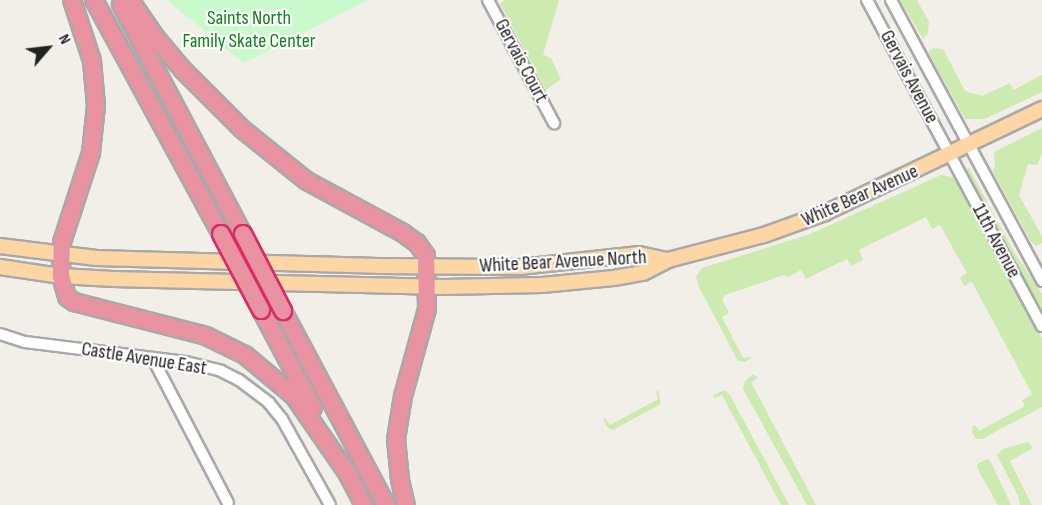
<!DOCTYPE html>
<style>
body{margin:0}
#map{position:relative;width:1042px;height:505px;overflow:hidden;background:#f2efe9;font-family:"Sofia Sans Condensed",sans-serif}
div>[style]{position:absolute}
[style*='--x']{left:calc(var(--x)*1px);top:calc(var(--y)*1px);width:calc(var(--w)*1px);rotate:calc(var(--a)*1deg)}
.grass>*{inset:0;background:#cdebb0}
.park>*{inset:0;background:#c8facc}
.roads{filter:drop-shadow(2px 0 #a9a9a9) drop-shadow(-2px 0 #a9a9a9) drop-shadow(0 2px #a9a9a9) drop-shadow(0 -2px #a9a9a9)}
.minor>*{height:10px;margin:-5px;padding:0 5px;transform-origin:5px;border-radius:5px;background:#fff}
.major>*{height:14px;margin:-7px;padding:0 7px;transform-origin:7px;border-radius:7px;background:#fcd6a4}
.highway>*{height:16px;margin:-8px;padding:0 8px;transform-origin:8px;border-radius:8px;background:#e892a2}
.bridges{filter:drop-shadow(2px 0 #dc2a67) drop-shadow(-2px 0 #dc2a67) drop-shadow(0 2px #dc2a67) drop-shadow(0 -2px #dc2a67)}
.highway-bridge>*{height:16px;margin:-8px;padding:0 8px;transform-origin:8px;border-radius:8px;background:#e892a2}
span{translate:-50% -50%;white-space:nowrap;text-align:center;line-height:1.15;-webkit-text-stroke:4.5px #fff;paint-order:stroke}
.park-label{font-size:20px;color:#0c8416}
.street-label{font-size:20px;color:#222}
.north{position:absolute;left:18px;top:18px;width:60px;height:60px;-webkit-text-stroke:4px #fff;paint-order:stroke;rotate:62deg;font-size:16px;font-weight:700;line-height:24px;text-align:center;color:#222}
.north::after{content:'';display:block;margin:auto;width:21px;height:27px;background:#222;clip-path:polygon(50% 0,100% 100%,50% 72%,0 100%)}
</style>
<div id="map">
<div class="grass">
<i style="clip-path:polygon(505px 0,559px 0,543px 55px,551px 58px,561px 79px,546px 90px,500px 4px)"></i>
<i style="clip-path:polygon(900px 0,917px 0,929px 22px,928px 33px,923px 39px)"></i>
<i style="clip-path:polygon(933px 48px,943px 49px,965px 91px,982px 96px,1010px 83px,1013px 90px,1042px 75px,1042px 92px,985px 119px,965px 119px,928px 52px)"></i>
<i style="clip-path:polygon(1042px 128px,1042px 154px,1037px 165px,1028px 164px,1019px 195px,1042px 236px,1042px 243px,1036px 246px,1031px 242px,992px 170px,995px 168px,994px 152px)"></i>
<i style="clip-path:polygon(969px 168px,1013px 250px,1042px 294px,1042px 312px,966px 169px)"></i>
<i style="clip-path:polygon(941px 175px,953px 177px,967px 199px,1042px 338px,1042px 407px,982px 439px,976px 439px,972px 432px,973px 426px,975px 425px,979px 431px,1025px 406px,1022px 400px,1032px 394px,972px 282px,964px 286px,960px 278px,967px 273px,940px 225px,932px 229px,926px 217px,859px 250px,863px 260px,851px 266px,847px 259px,806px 279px,801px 270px,789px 277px,784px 275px,725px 295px,722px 299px,729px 313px,722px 317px,743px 358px,753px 357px,745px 362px,738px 361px,699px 287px,696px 277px,702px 268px,810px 234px)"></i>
<i style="clip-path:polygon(753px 374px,758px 378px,751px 382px,816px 505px,807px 505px,743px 389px,745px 381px)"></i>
<i style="clip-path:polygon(658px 390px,661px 404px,613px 430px,608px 428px,603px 420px,605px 418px,610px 425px,658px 399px,656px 392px)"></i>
<i style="clip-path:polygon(725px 390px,730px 395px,789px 505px,781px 505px,722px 395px,714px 398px,713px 395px)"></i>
<i style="clip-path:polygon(1028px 442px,1033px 448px,1010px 461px,1032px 505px,1020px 505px,1018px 496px,997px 455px,1003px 449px)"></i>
<i style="clip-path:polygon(987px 459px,991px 462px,1011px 505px,998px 505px,977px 468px,977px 464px)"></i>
</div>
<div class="park">
<i style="clip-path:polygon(171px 0,368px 0,244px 63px,168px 1px)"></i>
</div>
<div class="roads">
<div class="minor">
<i style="--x:488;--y:0;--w:140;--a:61.8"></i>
<i style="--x:867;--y:0;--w:370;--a:61.8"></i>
<i style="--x:891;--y:0;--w:319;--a:61.7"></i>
<i style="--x:0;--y:334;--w:26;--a:18"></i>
<i style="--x:25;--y:342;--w:162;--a:7.1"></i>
<i style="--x:186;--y:362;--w:36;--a:14"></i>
<i style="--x:221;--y:371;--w:20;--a:27"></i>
<i style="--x:239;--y:380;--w:38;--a:37"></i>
<i style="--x:269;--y:403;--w:21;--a:51"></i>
<i style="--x:282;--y:419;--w:98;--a:60.8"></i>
<i style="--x:153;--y:359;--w:162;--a:62.5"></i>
</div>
<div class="major">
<i style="--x:0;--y:246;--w:97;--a:7.1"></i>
<i style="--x:96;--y:258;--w:282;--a:1.6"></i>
<i style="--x:378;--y:266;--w:142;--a:0.4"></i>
<i style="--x:520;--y:267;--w:120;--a:-6.2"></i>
<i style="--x:639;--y:254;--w:30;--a:12"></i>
<i style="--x:0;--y:267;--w:62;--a:8.4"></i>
<i style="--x:61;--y:276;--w:52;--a:3.3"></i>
<i style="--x:113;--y:279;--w:331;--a:1.4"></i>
<i style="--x:444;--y:287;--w:98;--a:-1.2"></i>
<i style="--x:542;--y:285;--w:72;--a:-5.6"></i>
<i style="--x:614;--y:278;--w:29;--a:-10"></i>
<i style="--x:643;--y:273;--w:28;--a:-27"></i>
<i style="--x:668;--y:260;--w:99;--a:-14.6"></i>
<i style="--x:764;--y:235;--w:65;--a:-19.8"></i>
<i style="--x:825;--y:213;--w:241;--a:-25.6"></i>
</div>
<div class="highway">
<i style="--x:72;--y:0;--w:64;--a:71.8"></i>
<i style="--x:92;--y:61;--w:45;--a:84.9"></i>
<i style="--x:96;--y:106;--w:47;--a:96.1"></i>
<i style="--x:91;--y:153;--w:94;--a:108"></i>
<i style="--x:62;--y:242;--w:34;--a:92"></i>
<i style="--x:61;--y:276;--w:22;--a:74"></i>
<i style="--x:67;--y:297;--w:9;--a:36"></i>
<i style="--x:74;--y:302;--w:136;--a:14.4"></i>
<i style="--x:206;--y:336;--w:43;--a:26"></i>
<i style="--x:245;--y:355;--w:64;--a:39.9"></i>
<i style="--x:294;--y:396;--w:95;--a:55.3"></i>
<i style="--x:94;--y:0;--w:266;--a:61.5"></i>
<i style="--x:130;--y:0;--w:46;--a:55.6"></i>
<i style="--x:156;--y:38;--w:42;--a:49.8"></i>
<i style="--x:183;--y:70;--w:83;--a:45"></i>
<i style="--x:242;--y:129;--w:83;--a:38.7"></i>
<i style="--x:307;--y:181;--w:109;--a:28.4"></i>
<i style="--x:403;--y:233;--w:17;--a:36"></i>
<i style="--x:417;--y:243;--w:16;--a:55"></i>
<i style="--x:426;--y:256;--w:53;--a:88.9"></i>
<i style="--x:427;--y:309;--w:90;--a:105.4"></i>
<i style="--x:403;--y:396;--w:44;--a:99.2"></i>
<i style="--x:396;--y:439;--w:41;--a:84.4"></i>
<i style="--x:400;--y:480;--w:26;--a:77"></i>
<i style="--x:121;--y:4;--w:260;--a:62.1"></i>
<i style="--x:261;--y:310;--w:111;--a:62"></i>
<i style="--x:283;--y:311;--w:220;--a:62"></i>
<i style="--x:343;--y:465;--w:45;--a:62.3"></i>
</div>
</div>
<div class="bridges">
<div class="highway-bridge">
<i style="--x:221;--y:234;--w:86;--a:62.2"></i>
<i style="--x:243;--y:234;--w:87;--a:62.5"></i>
</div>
</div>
<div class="park-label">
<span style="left:249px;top:30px">Saints North<br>Family Skate Center</span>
</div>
<div class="street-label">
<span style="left:521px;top:61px;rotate:62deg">Gervais Court</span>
<span style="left:909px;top:77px;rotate:62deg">Gervais Avenue</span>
<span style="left:860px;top:196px;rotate:-24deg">White Bear Avenue</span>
<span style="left:996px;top:241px;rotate:62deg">11th Avenue</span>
<span style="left:563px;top:262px;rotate:-3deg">White Bear Avenue North</span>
<span style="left:144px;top:359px;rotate:9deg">Castle Avenue East</span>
</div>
<div class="north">N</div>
</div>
